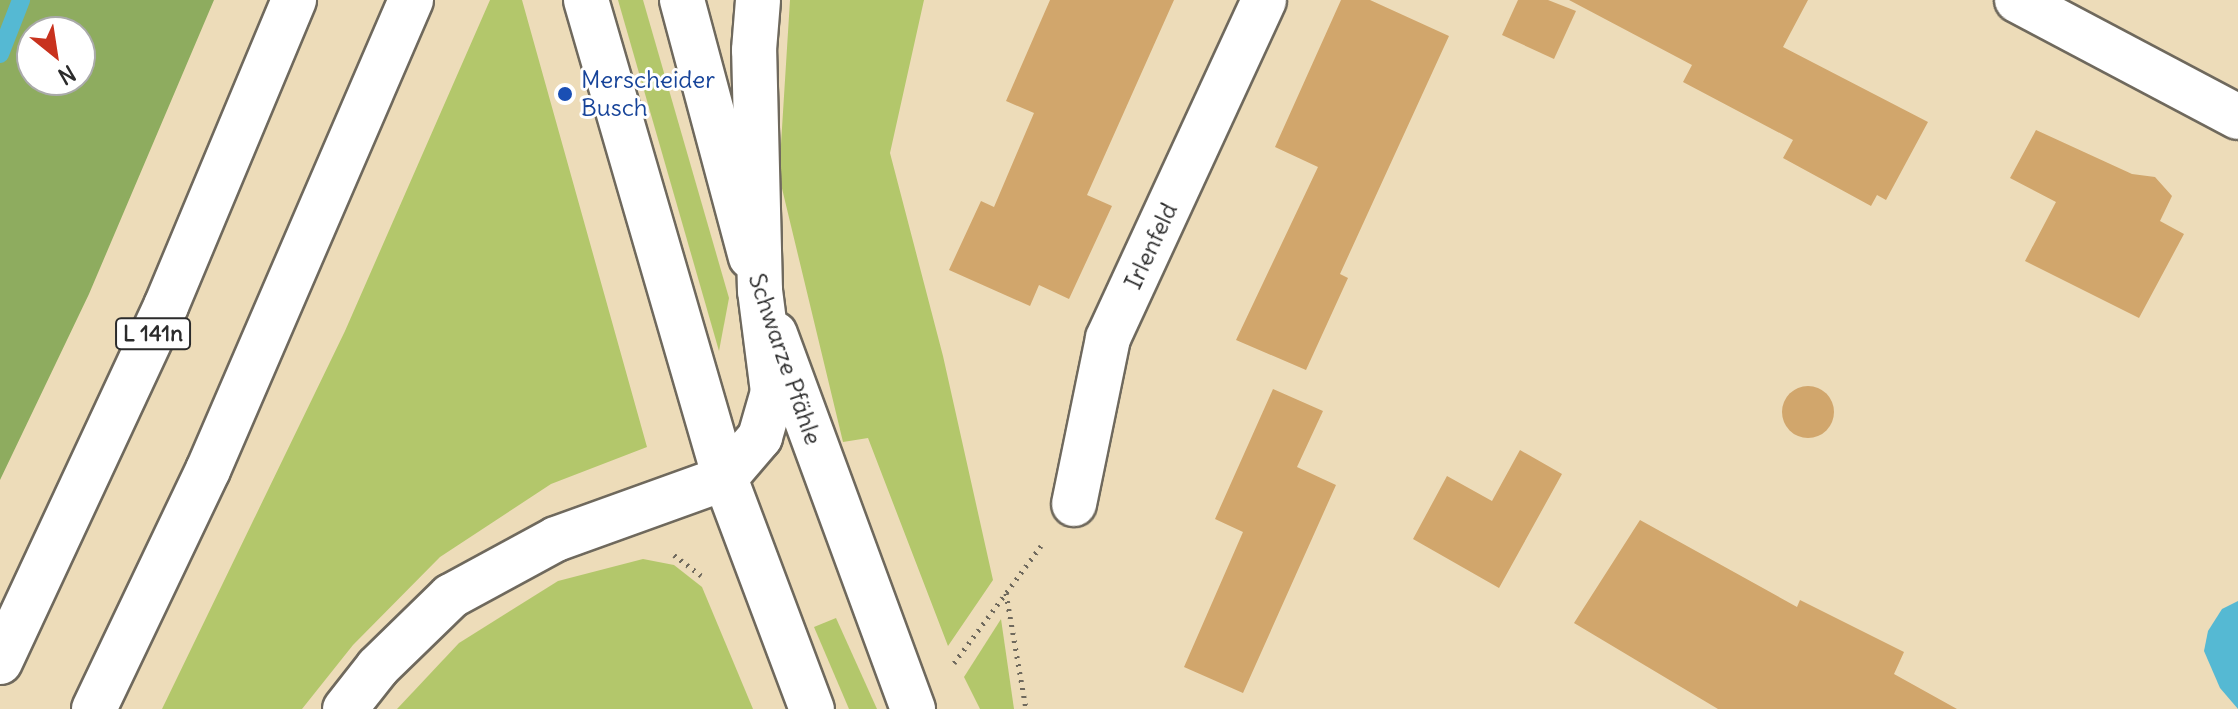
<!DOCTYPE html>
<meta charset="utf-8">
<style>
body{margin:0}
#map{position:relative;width:2238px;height:709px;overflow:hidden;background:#eddcb9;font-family:Delius,sans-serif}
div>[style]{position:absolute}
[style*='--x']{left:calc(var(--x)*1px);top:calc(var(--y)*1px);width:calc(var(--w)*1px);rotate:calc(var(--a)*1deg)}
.green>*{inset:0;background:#b3c76b}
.forest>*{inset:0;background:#8eac5f}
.water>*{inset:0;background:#55b9d3}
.stream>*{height:18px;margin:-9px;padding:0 9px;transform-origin:9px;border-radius:9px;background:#55b9d3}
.building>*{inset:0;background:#d1a66c}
.round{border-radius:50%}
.path>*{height:5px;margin-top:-2.5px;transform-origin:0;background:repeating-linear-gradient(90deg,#6f695d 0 2px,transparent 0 8px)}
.roads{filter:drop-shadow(2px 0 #6f695d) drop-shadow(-2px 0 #6f695d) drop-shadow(0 2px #6f695d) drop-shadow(0 -2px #6f695d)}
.minor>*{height:44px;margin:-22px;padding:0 22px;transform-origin:22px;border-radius:22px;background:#fff}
.major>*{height:44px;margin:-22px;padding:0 22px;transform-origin:22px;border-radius:22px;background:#fff}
.highway>*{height:44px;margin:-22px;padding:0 22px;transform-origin:22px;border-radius:22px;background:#fff}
.dots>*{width:22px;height:22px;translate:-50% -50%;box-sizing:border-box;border:4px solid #fff;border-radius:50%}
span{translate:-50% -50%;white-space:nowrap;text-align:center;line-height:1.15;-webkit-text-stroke:6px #fff;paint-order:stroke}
.shield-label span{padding:2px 6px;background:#fff;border:2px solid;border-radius:6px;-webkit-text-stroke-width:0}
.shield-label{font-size:22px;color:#2b2b2b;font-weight:700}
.transit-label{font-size:24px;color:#164399}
.left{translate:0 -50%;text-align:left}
.street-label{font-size:24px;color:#2b2b2b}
.north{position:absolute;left:16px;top:16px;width:80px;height:80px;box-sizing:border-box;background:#fff;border:2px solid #aaa;border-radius:50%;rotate:150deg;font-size:22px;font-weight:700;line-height:32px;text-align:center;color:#2b2b2b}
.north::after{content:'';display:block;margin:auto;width:28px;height:36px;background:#c8321e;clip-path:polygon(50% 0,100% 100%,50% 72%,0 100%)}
</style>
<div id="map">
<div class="green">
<i style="clip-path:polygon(490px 0,522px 0,647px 447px,551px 484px,440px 557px,353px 645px,302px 709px,162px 709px,345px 331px)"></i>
<i style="clip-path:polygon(618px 0,643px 0,729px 298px,719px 351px)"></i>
<i style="clip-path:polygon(790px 0,924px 0,890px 153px,943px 356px,993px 580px,948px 646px,868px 438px,843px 442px,779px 176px)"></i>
<i style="clip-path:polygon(643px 559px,674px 565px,702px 587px,753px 709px,397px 709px,459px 643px,558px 581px)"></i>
<i style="clip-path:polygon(836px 618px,877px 709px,849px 709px,814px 627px)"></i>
<i style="clip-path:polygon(1001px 619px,1014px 709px,980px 709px,964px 677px)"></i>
</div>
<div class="forest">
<i style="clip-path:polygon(evenodd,0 0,214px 0,89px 294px,0 480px,0 0,32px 32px,80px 32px,80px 80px,32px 80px,32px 32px)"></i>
</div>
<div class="water">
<i style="clip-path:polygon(2238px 601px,2238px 709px,2220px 688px,2204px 651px,2208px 631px,2222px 609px)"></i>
</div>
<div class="stream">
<i style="--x:0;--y:54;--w:58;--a:-68.7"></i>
</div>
<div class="building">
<i style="clip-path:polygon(1050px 0,1174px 0,1087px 195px,1112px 206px,1069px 299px,1039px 285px,1030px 306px,949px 270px,981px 201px,994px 207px,1034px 113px,1006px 101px)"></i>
<i style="clip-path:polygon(1341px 0,1370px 0,1449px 36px,1340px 274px,1348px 278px,1306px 370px,1236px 340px,1318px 167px,1275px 147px)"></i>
<i style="clip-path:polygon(1518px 0,1548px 0,1576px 11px,1554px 59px,1502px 35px)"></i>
<i style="clip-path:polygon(1569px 0,1808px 0,1783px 47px,1928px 122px,1886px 200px,1877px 195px,1871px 206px,1783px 158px,1793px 140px,1683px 82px,1692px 65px)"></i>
<i style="clip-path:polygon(2036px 130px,2132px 174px,2155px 177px,2172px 196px,2160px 221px,2184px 234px,2139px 318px,2025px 261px,2056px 202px,2010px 178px)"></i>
<i class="round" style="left:1782px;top:386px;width:52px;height:52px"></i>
<i style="clip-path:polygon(1273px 389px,1323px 411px,1297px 467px,1336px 485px,1243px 693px,1184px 667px,1243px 532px,1215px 519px)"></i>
<i style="clip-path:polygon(1520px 450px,1562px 474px,1499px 588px,1413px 539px,1447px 476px,1492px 501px)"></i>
<i style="clip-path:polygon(1640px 520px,1797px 607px,1800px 600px,1904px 652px,1894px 674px,1957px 709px,1718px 709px,1574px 623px)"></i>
</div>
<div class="path">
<i style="--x:674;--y:555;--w:34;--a:37"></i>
<i style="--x:1006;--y:593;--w:118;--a:80.2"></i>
<i style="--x:954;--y:663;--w:146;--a:-53.4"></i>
</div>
<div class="roads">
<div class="minor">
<i style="--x:2017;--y:0;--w:250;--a:27.9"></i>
<i style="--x:1074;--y:504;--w:169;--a:-78.4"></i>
<i style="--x:1108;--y:338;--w:372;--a:-65.2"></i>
</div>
<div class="major">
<i style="--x:586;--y:0;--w:498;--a:73.8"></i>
<i style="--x:725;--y:478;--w:247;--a:69.4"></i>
<i style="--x:682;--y:0;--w:266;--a:75"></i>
<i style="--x:775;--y:334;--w:400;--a:69.8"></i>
</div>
<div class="highway">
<i style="--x:0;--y:662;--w:393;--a:-65"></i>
<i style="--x:166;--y:306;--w:332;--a:-67.3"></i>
<i style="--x:94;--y:709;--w:265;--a:-64.5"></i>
<i style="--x:208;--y:470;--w:512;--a:-66.64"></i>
<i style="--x:345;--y:709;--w:53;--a:-51.8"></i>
<i style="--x:378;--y:667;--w:102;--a:-44.2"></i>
<i style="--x:451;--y:596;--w:119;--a:-28.5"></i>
<i style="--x:556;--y:539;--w:180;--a:-19.8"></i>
<i style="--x:725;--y:478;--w:54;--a:-49.5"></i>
<i style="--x:760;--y:437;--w:47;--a:-73.9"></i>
<i style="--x:773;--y:392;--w:102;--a:-97.3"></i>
<i style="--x:760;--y:291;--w:241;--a:-91.4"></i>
<i style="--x:754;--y:50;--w:50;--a:-85.4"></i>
</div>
</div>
<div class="dots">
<i style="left:565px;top:94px;background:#1a4fb4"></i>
</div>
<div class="shield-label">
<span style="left:153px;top:334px">L 141n</span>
</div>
<div class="transit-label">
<span class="left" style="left:581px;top:94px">Merscheider<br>Busch</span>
</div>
<div class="street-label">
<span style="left:1151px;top:246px;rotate:-65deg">Irlenfeld</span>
<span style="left:785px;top:359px;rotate:71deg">Schwarze Pfähle</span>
</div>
<div class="north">N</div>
</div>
